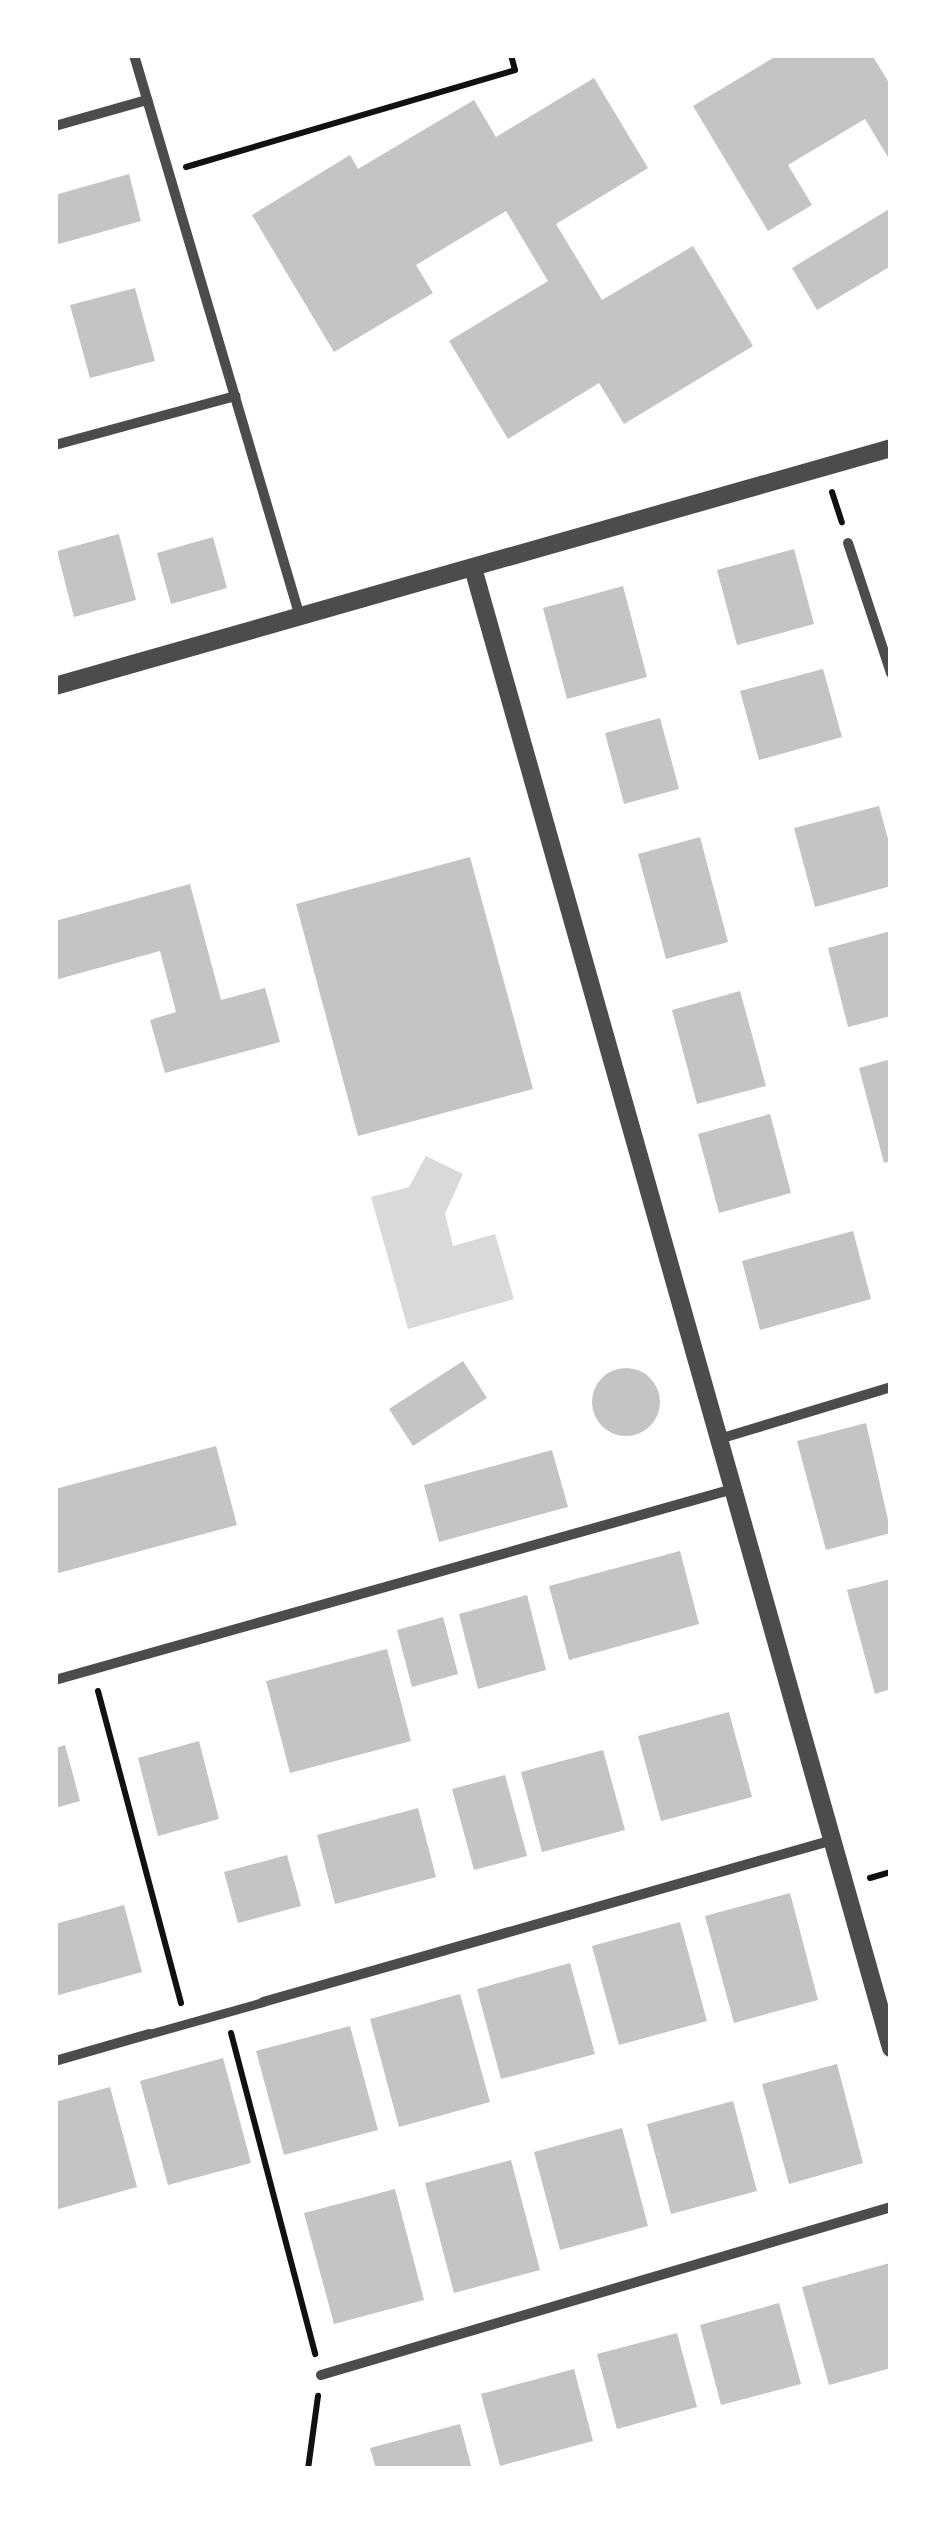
<!DOCTYPE html>
<style>
body{margin:0}
#map{position:relative;width:946px;height:2524px;overflow:hidden;background:#fff;font-family:Rubik,sans-serif}
div>[style]{position:absolute}
[style*='--x']{left:calc(var(--x)*1px);top:calc(var(--y)*1px);width:calc(var(--w)*1px);rotate:calc(var(--a)*1deg)}
.water>*{inset:0;background:#d9d9d9}
.building>*{inset:0;background:#c4c4c4}
.round{border-radius:50%}
.path>*{height:6px;margin:-3px;padding:0 3px;transform-origin:3px;border-radius:3px;background:#111}
.pedestrian>*{height:9px;margin:-4.5px;padding:0 4.5px;transform-origin:4.5px;border-radius:4.5px;background:#4c4c4c}
.minor>*{height:10px;margin:-5px;padding:0 5px;transform-origin:5px;border-radius:5px;background:#4c4c4c}
.tertiary>*{height:18px;margin:-9px;padding:0 9px;transform-origin:9px;border-radius:9px;background:#4c4c4c}
span{translate:-50% -50%;white-space:nowrap;text-align:center;line-height:1.15;-webkit-text-stroke:8px #fff;paint-order:stroke}
.frame{position:absolute;inset:0;border:58px solid #fff;pointer-events:none}
</style>
<div id="map">
<div class="water">
<i style="clip-path:polygon(426px 1156px,463px 1174px,445px 1214px,453px 1246px,495px 1234px,514px 1299px,408px 1329px,371px 1197px,409px 1187px)"></i>
</div>
<div class="building">
<i style="clip-path:polygon(778px 55px,872px 55px,891px 86px,891px 162px,865px 119px,788px 165px,812px 205px,768px 231px,693px 106px)"></i>
<i style="clip-path:polygon(594px 78px,648px 168px,556px 224px,602px 300px,693px 246px,753px 346px,624px 424px,599px 383px,508px 439px,449px 341px,548px 281px,506px 211px,416px 265px,433px 293px,334px 352px,252px 215px,350px 155px,358px 169px,474px 100px,496px 137px)"></i>
<i style="clip-path:polygon(129px 174px,141px 221px,55px 245px,55px 195px)"></i>
<i style="clip-path:polygon(891px 208px,891px 266px,817px 310px,792px 268px)"></i>
<i style="clip-path:polygon(135px 288px,155px 361px,90px 378px,70px 305px)"></i>
<i style="clip-path:polygon(119px 534px,136px 600px,74px 617px,57px 551px)"></i>
<i style="clip-path:polygon(213px 537px,227px 588px,171px 604px,157px 553px)"></i>
<i style="clip-path:polygon(794px 549px,814px 624px,737px 645px,717px 570px)"></i>
<i style="clip-path:polygon(623px 586px,647px 677px,567px 699px,543px 608px)"></i>
<i style="clip-path:polygon(823px 669px,842px 737px,759px 760px,740px 691px)"></i>
<i style="clip-path:polygon(660px 718px,679px 789px,624px 804px,605px 733px)"></i>
<i style="clip-path:polygon(879px 806px,891px 850px,891px 886px,815px 907px,794px 828px)"></i>
<i style="clip-path:polygon(700px 837px,728px 942px,666px 959px,638px 854px)"></i>
<i style="clip-path:polygon(470px 857px,533px 1089px,358px 1136px,296px 904px)"></i>
<i style="clip-path:polygon(190px 884px,221px 1000px,265px 988px,280px 1042px,165px 1073px,150px 1020px,176px 1012px,160px 951px,55px 980px,55px 921px)"></i>
<i style="clip-path:polygon(891px 931px,891px 1016px,848px 1027px,828px 948px)"></i>
<i style="clip-path:polygon(740px 991px,766px 1086px,697px 1104px,672px 1010px)"></i>
<i style="clip-path:polygon(891px 1059px,891px 1161px,884px 1163px,859px 1068px)"></i>
<i style="clip-path:polygon(770px 1114px,791px 1193px,719px 1213px,698px 1134px)"></i>
<i style="clip-path:polygon(853px 1231px,871px 1299px,760px 1330px,742px 1261px)"></i>
<i style="clip-path:polygon(463px 1361px,487px 1398px,413px 1446px,389px 1409px)"></i>
<i class="round" style="left:592px;top:1368px;width:68px;height:68px"></i>
<i style="clip-path:polygon(866px 1423px,891px 1533px,826px 1550px,797px 1441px)"></i>
<i style="clip-path:polygon(216px 1446px,237px 1525px,55px 1574px,55px 1489px)"></i>
<i style="clip-path:polygon(552px 1450px,568px 1507px,439px 1542px,424px 1485px)"></i>
<i style="clip-path:polygon(680px 1551px,699px 1624px,569px 1660px,549px 1586px)"></i>
<i style="clip-path:polygon(891px 1579px,891px 1689px,875px 1694px,847px 1590px)"></i>
<i style="clip-path:polygon(527px 1595px,546px 1670px,478px 1689px,459px 1614px)"></i>
<i style="clip-path:polygon(443px 1617px,458px 1674px,412px 1687px,397px 1630px)"></i>
<i style="clip-path:polygon(387px 1649px,411px 1741px,290px 1773px,266px 1681px)"></i>
<i style="clip-path:polygon(729px 1712px,752px 1797px,661px 1821px,638px 1736px)"></i>
<i style="clip-path:polygon(199px 1741px,219px 1819px,158px 1836px,138px 1758px)"></i>
<i style="clip-path:polygon(65px 1745px,80px 1801px,55px 1808px,55px 1748px)"></i>
<i style="clip-path:polygon(603px 1750px,625px 1830px,542px 1852px,521px 1772px)"></i>
<i style="clip-path:polygon(505px 1775px,527px 1856px,474px 1870px,452px 1789px)"></i>
<i style="clip-path:polygon(418px 1808px,436px 1877px,335px 1904px,317px 1835px)"></i>
<i style="clip-path:polygon(287px 1855px,301px 1906px,238px 1923px,224px 1872px)"></i>
<i style="clip-path:polygon(790px 1893px,818px 2000px,734px 2023px,705px 1916px)"></i>
<i style="clip-path:polygon(124px 1905px,142px 1972px,55px 1996px,55px 1924px)"></i>
<i style="clip-path:polygon(680px 1922px,707px 2021px,619px 2045px,592px 1946px)"></i>
<i style="clip-path:polygon(570px 1963px,595px 2054px,501px 2079px,477px 1989px)"></i>
<i style="clip-path:polygon(460px 1994px,490px 2102px,399px 2127px,370px 2019px)"></i>
<i style="clip-path:polygon(350px 2026px,378px 2130px,284px 2155px,256px 2051px)"></i>
<i style="clip-path:polygon(223px 2058px,251px 2163px,168px 2185px,140px 2081px)"></i>
<i style="clip-path:polygon(837px 2064px,863px 2163px,789px 2184px,762px 2084px)"></i>
<i style="clip-path:polygon(110px 2087px,137px 2187px,55px 2210px,55px 2102px)"></i>
<i style="clip-path:polygon(733px 2101px,757px 2191px,671px 2214px,647px 2124px)"></i>
<i style="clip-path:polygon(622px 2128px,648px 2226px,560px 2250px,534px 2152px)"></i>
<i style="clip-path:polygon(511px 2160px,540px 2270px,454px 2293px,425px 2183px)"></i>
<i style="clip-path:polygon(395px 2189px,424px 2300px,334px 2324px,304px 2213px)"></i>
<i style="clip-path:polygon(890px 2263px,891px 2368px,829px 2385px,802px 2287px)"></i>
<i style="clip-path:polygon(779px 2303px,801px 2384px,721px 2405px,700px 2325px)"></i>
<i style="clip-path:polygon(677px 2333px,697px 2407px,617px 2429px,597px 2354px)"></i>
<i style="clip-path:polygon(574px 2369px,593px 2441px,500px 2466px,481px 2394px)"></i>
<i style="clip-path:polygon(460px 2424px,472px 2469px,376px 2469px,370px 2448px)"></i>
</div>
<div class="path">
<i style="--x:186;--y:167;--w:343;--a:-16.4"></i>
<i style="--x:515;--y:70;--w:16;--a:-105"></i>
<i style="--x:832;--y:492;--w:32;--a:72"></i>
<i style="--x:98;--y:1691;--w:323;--a:75.1"></i>
<i style="--x:870;--y:1878;--w:22;--a:-16"></i>
<i style="--x:231;--y:2033;--w:332;--a:75.3"></i>
<i style="--x:308;--y:2469;--w:74;--a:-82.2"></i>
</div>
<div class="pedestrian">
<i style="--x:149;--y:2034;--w:118;--a:-15.7"></i>
</div>
<div class="minor">
<i style="--x:134;--y:55;--w:586;--a:73.54"></i>
<i style="--x:55;--y:126;--w:96;--a:-15.8"></i>
<i style="--x:55;--y:445;--w:187;--a:-15.2"></i>
<i style="--x:848;--y:543;--w:137;--a:71.7"></i>
<i style="--x:719;--y:1439;--w:180;--a:-16.8"></i>
<i style="--x:55;--y:1680;--w:704;--a:-15.73"></i>
<i style="--x:263;--y:2002;--w:593;--a:-15.87"></i>
<i style="--x:55;--y:2061;--w:98;--a:-16"></i>
<i style="--x:321;--y:2375;--w:594;--a:-16.42"></i>
</div>
<div class="tertiary">
<i style="--x:473;--y:568;--w:1538;--a:74.23"></i>
<i style="--x:55;--y:686;--w:869;--a:-15.89"></i>
</div>
<div class="frame"></div>
</div>
